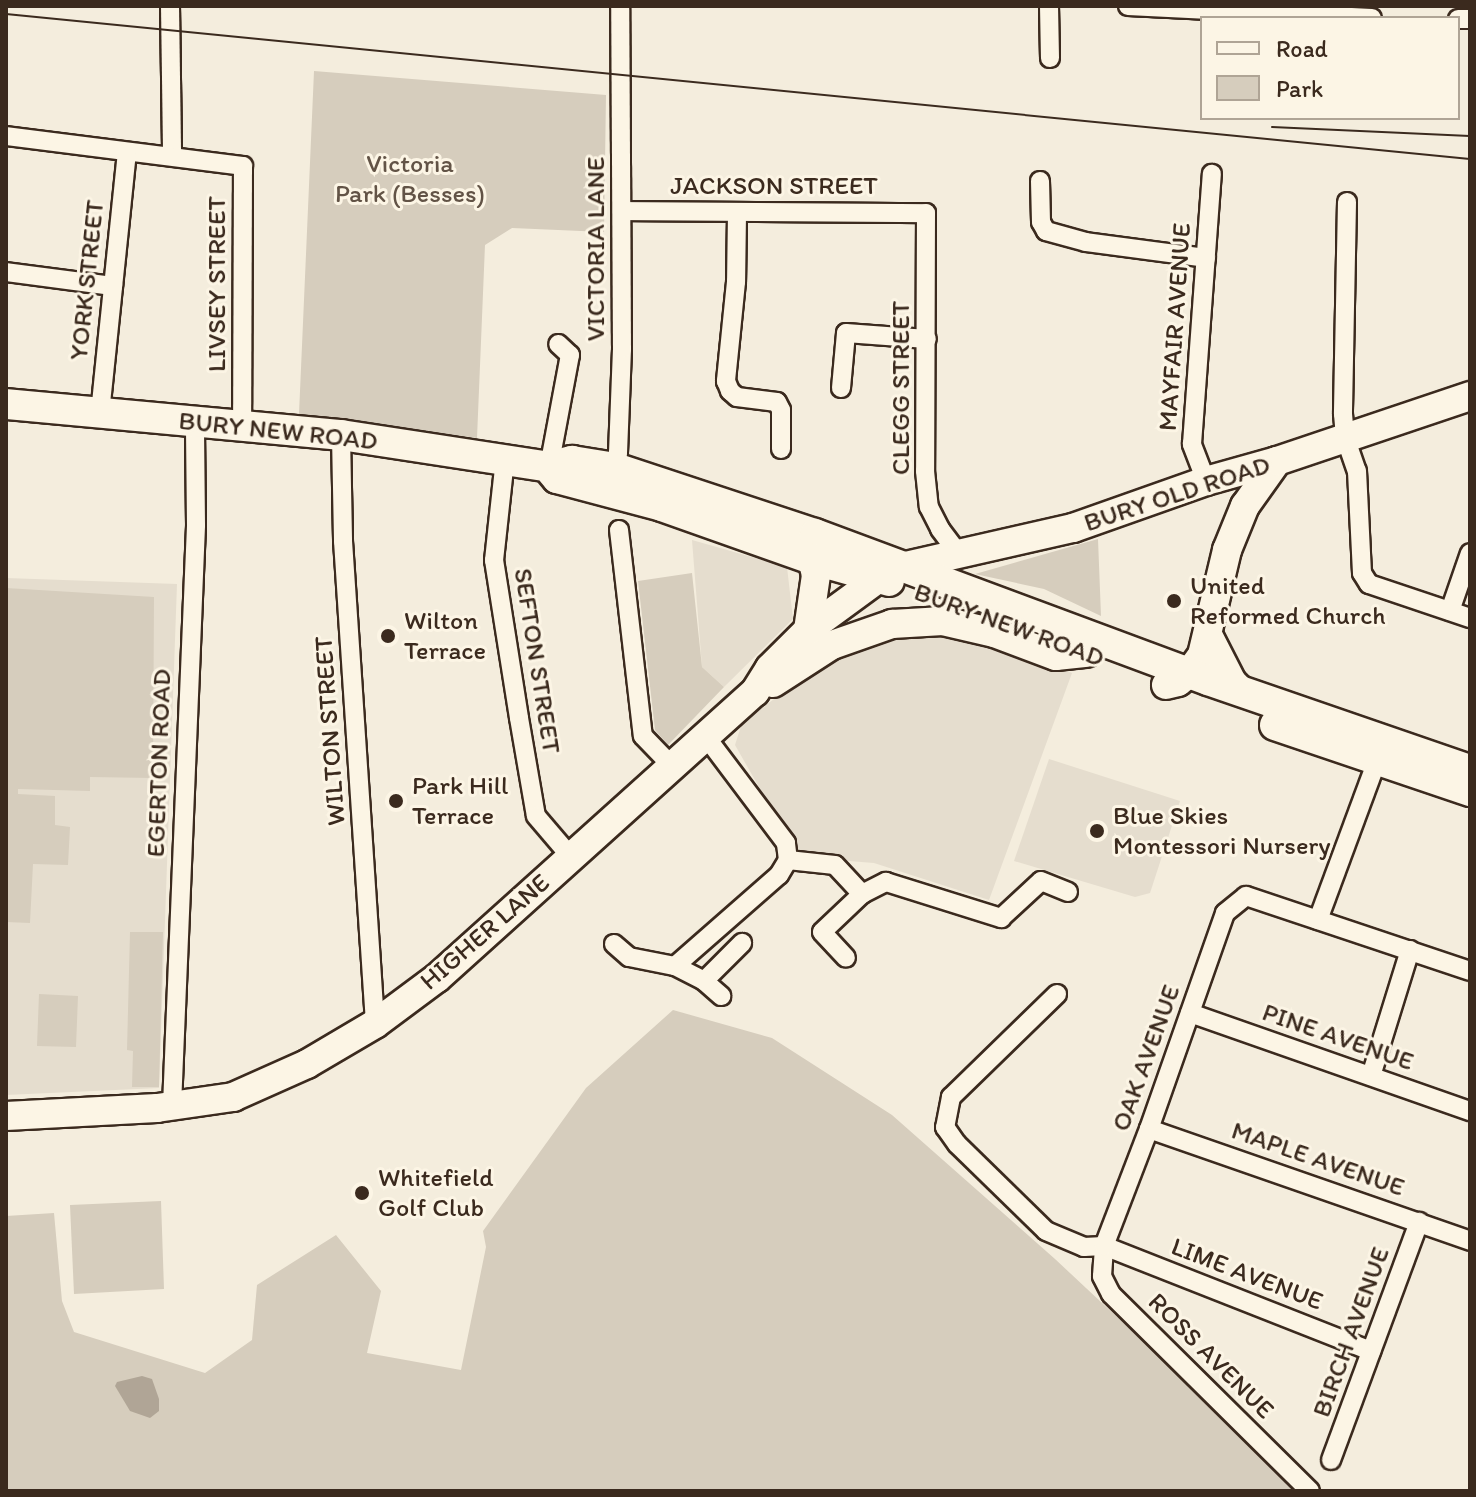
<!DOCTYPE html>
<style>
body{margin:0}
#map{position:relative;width:1476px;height:1497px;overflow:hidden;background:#f4eddd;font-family:Itim,sans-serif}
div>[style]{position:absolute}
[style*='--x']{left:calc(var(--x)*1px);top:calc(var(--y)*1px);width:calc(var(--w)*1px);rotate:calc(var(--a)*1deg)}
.built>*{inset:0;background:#e5ddce}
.green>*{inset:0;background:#d6cdbd}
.water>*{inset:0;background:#b0a596}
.roads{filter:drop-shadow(2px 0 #3b2a1e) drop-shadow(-2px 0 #3b2a1e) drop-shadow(0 2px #3b2a1e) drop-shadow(0 -2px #3b2a1e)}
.minor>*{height:18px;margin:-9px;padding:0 9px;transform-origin:9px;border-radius:9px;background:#fcf5e5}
.primary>*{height:28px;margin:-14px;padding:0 14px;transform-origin:14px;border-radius:14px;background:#fcf5e5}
.trunk>*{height:30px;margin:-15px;padding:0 15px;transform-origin:15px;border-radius:15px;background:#fcf5e5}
.tram>*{height:2px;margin:-1px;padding:0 1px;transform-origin:1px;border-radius:1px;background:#3b2a1e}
.dots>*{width:22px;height:22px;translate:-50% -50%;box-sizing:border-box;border:4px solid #fcf5e5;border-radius:50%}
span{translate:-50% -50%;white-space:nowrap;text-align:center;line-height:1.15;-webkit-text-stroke:6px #fcf5e5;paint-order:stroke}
.park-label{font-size:26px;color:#625346}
.street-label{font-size:26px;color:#3b2a1e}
.poi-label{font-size:26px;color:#3b2a1e}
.left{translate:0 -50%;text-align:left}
.frame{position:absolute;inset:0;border:8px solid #3b2a1e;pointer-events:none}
.legend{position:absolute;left:1200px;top:16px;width:260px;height:104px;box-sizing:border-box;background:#fcf5e5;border:2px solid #afa495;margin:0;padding:10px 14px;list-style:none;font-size:24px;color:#3b2a1e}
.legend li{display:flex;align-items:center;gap:16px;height:40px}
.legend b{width:40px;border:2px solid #afa495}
</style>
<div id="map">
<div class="built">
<i style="clip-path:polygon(692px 540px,787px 567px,793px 619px,724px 687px,702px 667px)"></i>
<i style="clip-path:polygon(6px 578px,177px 584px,159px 1088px,6px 1095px)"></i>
<i style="clip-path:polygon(905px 629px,975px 634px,1072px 673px,989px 900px,874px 863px,799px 857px,735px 745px,742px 723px,832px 656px)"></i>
<i style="clip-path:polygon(1049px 759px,1180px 801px,1150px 893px,1135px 897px,1014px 861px)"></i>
</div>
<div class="green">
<i style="clip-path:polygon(314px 71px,606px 95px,604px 232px,512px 228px,485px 245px,477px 438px,299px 414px)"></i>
<i style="clip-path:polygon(1098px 539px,1101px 616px,1044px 589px,975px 574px)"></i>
<i style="clip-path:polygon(692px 573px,702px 667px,724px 687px,668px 745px,655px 730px,638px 581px)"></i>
<i style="clip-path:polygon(6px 588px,154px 597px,153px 778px,90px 777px,90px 791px,18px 789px,18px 794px,55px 796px,55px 825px,70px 827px,68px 865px,33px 864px,30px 923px,6px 922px)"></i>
<i style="clip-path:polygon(130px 932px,163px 932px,159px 1087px,132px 1087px,133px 1051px,127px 1050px)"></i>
<i style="clip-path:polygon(39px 994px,78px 996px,76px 1047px,37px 1046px)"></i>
<i style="clip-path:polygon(673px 1010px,772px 1038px,892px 1115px,1055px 1259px,1303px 1491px,6px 1491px,6px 1216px,54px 1213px,62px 1301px,74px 1332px,205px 1373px,252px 1340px,257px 1285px,336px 1235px,381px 1291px,367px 1353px,461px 1370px,486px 1247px,483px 1231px,586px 1088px)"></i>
<i style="clip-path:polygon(161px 1201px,164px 1289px,74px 1294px,70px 1205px)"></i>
</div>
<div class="water">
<i style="clip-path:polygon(142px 1376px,152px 1379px,159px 1399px,159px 1411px,150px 1418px,130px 1411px,115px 1386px,117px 1382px)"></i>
</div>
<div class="roads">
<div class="minor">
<i style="--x:170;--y:6;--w:150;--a:89.2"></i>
<i style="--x:1049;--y:6;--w:52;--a:88.9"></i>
<i style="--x:1128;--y:6;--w:244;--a:2.8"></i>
<i style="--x:1458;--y:19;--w:12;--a:0"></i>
<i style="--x:6;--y:136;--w:239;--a:7.2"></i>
<i style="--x:243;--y:166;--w:260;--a:90.2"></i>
<i style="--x:1040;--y:181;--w:41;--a:88.6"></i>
<i style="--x:1041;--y:222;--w:10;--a:61"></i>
<i style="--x:1046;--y:231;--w:41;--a:15.4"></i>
<i style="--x:1086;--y:242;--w:121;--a:7.6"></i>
<i style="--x:1347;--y:202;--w:212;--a:91.1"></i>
<i style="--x:1343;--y:414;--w:23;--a:85"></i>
<i style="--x:1345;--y:437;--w:36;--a:71"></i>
<i style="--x:1357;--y:471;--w:102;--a:87.2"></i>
<i style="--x:1362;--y:573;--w:13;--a:58"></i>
<i style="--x:1369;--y:584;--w:107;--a:18.6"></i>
<i style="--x:623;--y:211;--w:303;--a:0.4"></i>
<i style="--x:926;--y:213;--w:258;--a:90.2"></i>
<i style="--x:925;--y:471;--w:36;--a:84"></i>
<i style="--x:929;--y:507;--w:25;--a:63"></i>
<i style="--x:940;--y:529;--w:31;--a:53"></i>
<i style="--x:737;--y:214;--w:68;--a:90.8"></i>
<i style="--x:736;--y:282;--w:100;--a:95.8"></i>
<i style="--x:726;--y:381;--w:11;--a:68"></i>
<i style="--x:730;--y:391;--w:9;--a:41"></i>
<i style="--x:737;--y:397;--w:40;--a:7.1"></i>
<i style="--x:777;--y:402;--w:9;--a:63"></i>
<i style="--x:781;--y:410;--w:39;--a:90"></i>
<i style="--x:6;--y:272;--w:108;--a:7.5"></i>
<i style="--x:841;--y:388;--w:55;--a:-84.8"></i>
<i style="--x:846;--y:333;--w:81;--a:4.2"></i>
<i style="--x:100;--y:413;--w:262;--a:-84.1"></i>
<i style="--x:341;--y:435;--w:106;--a:88.9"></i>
<i style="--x:343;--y:541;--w:484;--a:86.2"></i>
<i style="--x:505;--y:459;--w:102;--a:96.2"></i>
<i style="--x:494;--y:560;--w:160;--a:81"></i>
<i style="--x:519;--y:718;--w:99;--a:80.2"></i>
<i style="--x:536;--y:816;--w:54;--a:49.5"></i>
<i style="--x:549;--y:467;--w:114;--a:-79.4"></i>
<i style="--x:570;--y:355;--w:16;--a:-137"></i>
<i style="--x:613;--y:476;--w:24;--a:-78"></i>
<i style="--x:618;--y:453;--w:104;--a:-87.8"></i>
<i style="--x:622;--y:349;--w:343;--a:-90.3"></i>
<i style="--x:1206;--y:481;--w:40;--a:-111"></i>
<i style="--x:1192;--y:444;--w:271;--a:-85.8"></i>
<i style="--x:619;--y:530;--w:207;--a:83.4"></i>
<i style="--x:643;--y:736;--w:40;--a:46"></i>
<i style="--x:1450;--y:611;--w:61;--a:-71"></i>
<i style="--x:788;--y:860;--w:47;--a:6.1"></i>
<i style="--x:835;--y:865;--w:40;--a:47"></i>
<i style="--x:862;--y:894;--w:55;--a:136.5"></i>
<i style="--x:822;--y:932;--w:35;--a:47"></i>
<i style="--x:862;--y:894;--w:27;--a:-27"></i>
<i style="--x:886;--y:882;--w:121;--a:17.4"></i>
<i style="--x:1001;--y:918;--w:54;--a:-42.8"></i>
<i style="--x:1041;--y:881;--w:29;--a:22"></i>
<i style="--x:1318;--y:920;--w:181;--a:-69.7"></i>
<i style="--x:614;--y:944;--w:20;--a:41"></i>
<i style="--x:629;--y:957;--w:47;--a:11.1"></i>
<i style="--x:675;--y:966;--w:138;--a:-41.2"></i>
<i style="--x:779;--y:875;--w:17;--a:-59"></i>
<i style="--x:788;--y:860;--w:17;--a:-97"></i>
<i style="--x:786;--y:843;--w:136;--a:-127"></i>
<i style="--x:675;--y:966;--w:33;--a:27"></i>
<i style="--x:704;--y:981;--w:23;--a:41"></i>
<i style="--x:704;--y:981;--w:54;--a:-45"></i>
<i style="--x:1057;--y:994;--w:148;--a:135.8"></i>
<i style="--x:951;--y:1097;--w:31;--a:101"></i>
<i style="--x:945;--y:1127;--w:21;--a:55"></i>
<i style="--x:957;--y:1144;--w:124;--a:44.3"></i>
<i style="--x:1046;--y:1231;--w:41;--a:22.8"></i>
<i style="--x:1084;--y:1247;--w:20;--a:-3"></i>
<i style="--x:1104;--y:1246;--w:287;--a:21.5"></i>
<i style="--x:1190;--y:1013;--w:297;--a:19.3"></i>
<i style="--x:1371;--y:1076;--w:132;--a:-72.8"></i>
<i style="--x:172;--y:1106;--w:581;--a:-87.63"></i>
<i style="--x:196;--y:525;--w:103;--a:-90.6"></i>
<i style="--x:1149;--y:1129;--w:340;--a:19.2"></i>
<i style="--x:1331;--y:1460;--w:254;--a:-69.7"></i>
<i style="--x:1310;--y:1491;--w:280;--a:-135.3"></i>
<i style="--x:1111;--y:1294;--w:20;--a:-117"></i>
<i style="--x:1102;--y:1276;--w:30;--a:-86"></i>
<i style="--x:1104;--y:1246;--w:125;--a:-69"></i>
<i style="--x:1149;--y:1129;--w:229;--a:-70.6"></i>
<i style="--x:1225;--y:913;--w:27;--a:-39"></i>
<i style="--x:1246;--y:896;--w:236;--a:18.5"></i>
</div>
<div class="primary">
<i style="--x:808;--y:630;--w:56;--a:-81.7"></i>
<i style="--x:816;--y:575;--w:16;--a:-104"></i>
<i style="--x:1209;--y:637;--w:51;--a:62.9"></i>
<i style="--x:1232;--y:682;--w:14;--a:45"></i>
<i style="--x:773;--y:683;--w:70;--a:-32.8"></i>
<i style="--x:832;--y:645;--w:64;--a:-19.3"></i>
<i style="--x:892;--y:624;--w:51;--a:-3.4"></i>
<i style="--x:943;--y:621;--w:52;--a:13.2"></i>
<i style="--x:994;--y:633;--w:66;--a:20.4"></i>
<i style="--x:1056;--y:656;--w:31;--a:-6"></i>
<i style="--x:1166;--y:685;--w:12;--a:-14"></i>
<i style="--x:1178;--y:682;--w:14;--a:-39"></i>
<i style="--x:1189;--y:673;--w:22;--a:-54"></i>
<i style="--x:1202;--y:655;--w:108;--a:-76.6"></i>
<i style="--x:1227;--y:550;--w:48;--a:-67.8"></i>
<i style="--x:1245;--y:506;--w:55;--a:-54.6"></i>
<i style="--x:6;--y:1116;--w:151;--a:-3"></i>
<i style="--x:157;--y:1108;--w:77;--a:-8.2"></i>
<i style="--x:233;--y:1097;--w:81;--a:-24"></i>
<i style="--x:307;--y:1064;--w:79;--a:-30.5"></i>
<i style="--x:375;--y:1024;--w:77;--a:-36.6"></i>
<i style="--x:437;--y:978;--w:428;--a:-42"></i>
<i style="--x:755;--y:692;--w:28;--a:-58"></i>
<i style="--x:770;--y:668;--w:54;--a:-45"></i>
<i style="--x:808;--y:630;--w:88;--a:-36.2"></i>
<i style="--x:879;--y:578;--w:25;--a:-27"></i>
<i style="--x:901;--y:567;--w:176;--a:-12.8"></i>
<i style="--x:1073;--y:528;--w:141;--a:-19.5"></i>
<i style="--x:1206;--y:481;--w:74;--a:-15.7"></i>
<i style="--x:1277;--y:461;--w:204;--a:-18.6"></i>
</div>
<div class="trunk">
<i style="--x:6;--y:404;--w:336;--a:5.3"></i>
<i style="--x:341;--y:435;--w:210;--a:8.7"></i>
<i style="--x:549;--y:467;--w:24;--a:-15"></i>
<i style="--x:572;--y:461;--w:44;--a:9.2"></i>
<i style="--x:615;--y:468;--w:211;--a:18.3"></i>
<i style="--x:815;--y:534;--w:419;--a:20.4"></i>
<i style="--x:1208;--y:680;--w:277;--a:19"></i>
<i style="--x:552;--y:472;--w:8;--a:50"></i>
<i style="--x:557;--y:478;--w:109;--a:14.9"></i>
<i style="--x:662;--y:506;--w:159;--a:19.5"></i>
<i style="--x:812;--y:559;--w:80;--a:15.9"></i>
<i style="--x:1275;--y:725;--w:206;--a:18.7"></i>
</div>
</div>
<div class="tram">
<i style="--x:6;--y:14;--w:1471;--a:5.66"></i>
<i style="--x:1272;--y:127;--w:198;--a:2.6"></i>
</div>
<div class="dots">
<i style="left:1174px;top:601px;background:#3b2a1e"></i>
<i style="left:388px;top:636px;background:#3b2a1e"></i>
<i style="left:396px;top:801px;background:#3b2a1e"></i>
<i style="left:1097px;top:831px;background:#3b2a1e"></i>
<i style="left:362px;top:1193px;background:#3b2a1e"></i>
</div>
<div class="park-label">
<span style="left:410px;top:179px">Victoria<br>Park (Besses)</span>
</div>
<div class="street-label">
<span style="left:774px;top:186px">JACKSON STREET</span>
<span style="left:596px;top:249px;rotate:-90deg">VICTORIA LANE</span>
<span style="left:87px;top:280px;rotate:-84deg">YORK STREET</span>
<span style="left:217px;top:284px;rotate:-90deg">LIVSEY STREET</span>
<span style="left:1175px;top:327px;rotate:-86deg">MAYFAIR AVENUE</span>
<span style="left:901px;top:388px;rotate:-90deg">CLEGG STREET</span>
<span style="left:278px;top:431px;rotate:6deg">BURY NEW ROAD</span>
<span style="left:1177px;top:494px;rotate:-18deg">BURY OLD ROAD</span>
<span style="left:1009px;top:625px;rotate:20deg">BURY NEW ROAD</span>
<span style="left:537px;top:661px;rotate:81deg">SEFTON STREET</span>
<span style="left:330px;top:731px;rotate:-94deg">WILTON STREET</span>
<span style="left:159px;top:763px;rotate:-88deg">EGERTON ROAD</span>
<span style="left:485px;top:932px;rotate:-41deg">HIGHER LANE</span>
<span style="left:1338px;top:1037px;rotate:19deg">PINE AVENUE</span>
<span style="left:1146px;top:1058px;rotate:-70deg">OAK AVENUE</span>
<span style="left:1318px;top:1159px;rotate:19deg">MAPLE AVENUE</span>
<span style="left:1247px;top:1274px;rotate:21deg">LIME AVENUE</span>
<span style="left:1351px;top:1332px;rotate:-70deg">BIRCH AVENUE</span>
<span style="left:1211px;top:1356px;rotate:45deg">ROSS AVENUE</span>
</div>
<div class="poi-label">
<span class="left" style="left:1190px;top:601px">United<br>Reformed Church</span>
<span class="left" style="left:404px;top:636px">Wilton<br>Terrace</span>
<span class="left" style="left:412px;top:801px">Park Hill<br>Terrace</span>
<span class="left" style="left:1113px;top:831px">Blue Skies<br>Montessori Nursery</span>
<span class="left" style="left:378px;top:1193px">Whitefield<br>Golf Club</span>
</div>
<div class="frame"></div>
<ul class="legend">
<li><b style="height:10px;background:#fcf5e5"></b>Road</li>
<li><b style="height:22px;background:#d6cdbd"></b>Park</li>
</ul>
</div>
